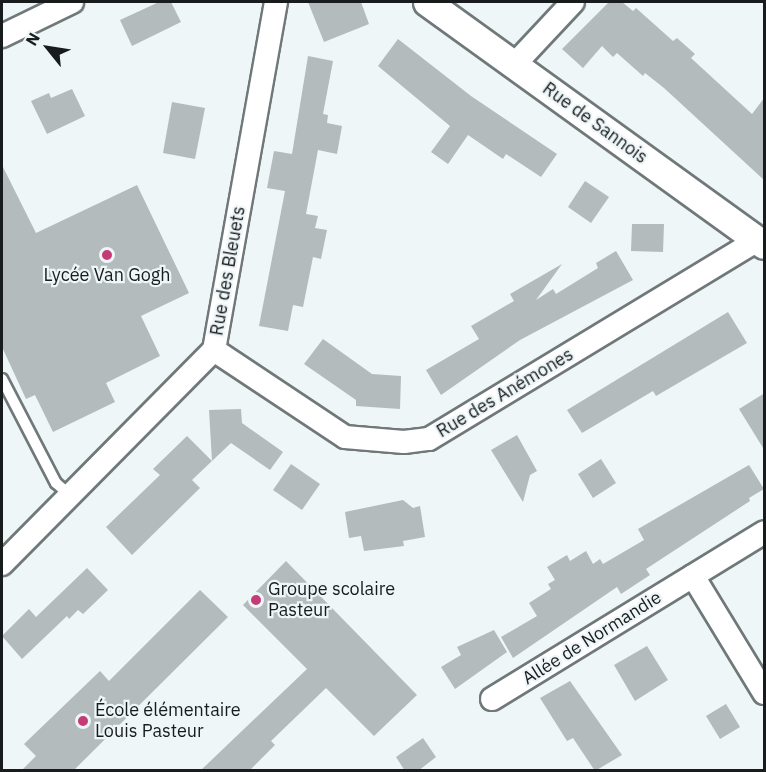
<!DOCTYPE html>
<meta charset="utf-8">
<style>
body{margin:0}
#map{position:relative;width:766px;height:772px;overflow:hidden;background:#eef6f8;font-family:"IBM Plex Sans",sans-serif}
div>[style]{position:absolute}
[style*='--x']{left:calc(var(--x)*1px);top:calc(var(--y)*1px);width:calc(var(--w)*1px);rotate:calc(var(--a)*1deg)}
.building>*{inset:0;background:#b3bbbd}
.roads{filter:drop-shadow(2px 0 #707879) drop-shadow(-2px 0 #707879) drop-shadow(0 2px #707879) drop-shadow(0 -2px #707879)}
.service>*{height:10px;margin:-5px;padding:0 5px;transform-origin:5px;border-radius:5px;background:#fff}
.minor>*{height:22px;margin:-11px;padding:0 11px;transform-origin:11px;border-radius:11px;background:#fff}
.tertiary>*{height:27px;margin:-13.5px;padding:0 13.5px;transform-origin:13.5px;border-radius:13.5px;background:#fff}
.dots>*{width:16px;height:16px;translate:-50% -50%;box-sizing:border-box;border:3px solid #eef6f8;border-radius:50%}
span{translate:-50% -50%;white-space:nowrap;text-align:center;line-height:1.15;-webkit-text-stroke:4.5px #eef6f8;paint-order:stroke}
.street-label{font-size:18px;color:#191c1c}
.poi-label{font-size:18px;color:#191c1c}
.left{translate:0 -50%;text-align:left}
.frame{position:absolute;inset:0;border:3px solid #191c1c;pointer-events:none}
.north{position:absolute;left:18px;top:18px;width:60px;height:60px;-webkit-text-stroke:4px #eef6f8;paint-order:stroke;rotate:300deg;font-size:16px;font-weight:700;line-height:24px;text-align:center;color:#191c1c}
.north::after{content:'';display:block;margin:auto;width:21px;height:27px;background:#191c1c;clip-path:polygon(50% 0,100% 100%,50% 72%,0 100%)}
</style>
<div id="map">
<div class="building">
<i style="clip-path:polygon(159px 2px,171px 2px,181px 22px,132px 46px,120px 20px)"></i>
<i style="clip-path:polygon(308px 2px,361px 2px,369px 24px,324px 42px)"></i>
<i style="clip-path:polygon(609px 2px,622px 2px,633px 11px,636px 8px,673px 41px,677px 38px,695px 54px,691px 58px,752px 114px,765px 97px,765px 181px,664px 88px,645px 73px,643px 76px,617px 53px,613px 57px,602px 46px,583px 68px,562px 49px)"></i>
<i style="clip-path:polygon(398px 39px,471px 96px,557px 154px,541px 177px,506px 154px,503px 159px,468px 135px,448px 164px,431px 152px,450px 126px,378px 66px)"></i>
<i style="clip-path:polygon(308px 56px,333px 61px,323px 114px,328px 115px,327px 123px,342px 126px,337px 154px,318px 150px,306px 214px,318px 216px,315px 228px,327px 230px,321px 259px,313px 257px,303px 307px,293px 305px,288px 331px,259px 326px,285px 191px,267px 188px,274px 151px,292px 154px)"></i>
<i style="clip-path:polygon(72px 89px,85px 116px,47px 134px,31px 101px,49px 93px,51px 98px)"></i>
<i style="clip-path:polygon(172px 102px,205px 108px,195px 159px,163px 153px)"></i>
<i style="clip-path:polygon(2px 165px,36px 233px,137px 185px,189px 293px,141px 316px,160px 356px,106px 383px,115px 402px,53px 432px,35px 395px,26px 399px,2px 347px)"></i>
<i style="clip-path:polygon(585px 181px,609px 197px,591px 223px,568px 207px)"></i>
<i style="clip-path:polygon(632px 224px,664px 224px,663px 252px,631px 251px)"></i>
<i style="clip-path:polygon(616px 251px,633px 280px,520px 340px,441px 395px,426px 370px,479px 339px,471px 326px,514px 301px,510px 294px,562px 264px,536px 300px,553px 289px,556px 294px,598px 268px,596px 263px)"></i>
<i style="clip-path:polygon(728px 312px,747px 343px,656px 396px,653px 391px,582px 433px,567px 410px)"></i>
<i style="clip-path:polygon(323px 339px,372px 374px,401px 376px,400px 409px,356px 406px,356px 400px,304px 364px)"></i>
<i style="clip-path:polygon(765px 393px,765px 451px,739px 409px)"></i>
<i style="clip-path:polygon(241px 409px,242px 423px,283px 452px,270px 470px,231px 443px,212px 461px,209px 410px)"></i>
<i style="clip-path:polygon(517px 435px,537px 471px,530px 475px,523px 502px,491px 450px)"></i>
<i style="clip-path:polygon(187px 436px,212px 461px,192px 480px,200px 488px,132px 555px,106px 527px,160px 475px,153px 469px)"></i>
<i style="clip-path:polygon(601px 459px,616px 483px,593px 498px,578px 474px)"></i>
<i style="clip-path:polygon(291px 464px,320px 484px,302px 510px,273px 490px)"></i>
<i style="clip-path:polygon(749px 465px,764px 489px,749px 498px,750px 501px,646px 569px,650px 575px,621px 594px,617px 587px,513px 658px,501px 637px,537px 616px,529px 603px,551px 589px,548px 584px,555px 580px,547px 567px,567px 555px,570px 561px,586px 551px,593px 564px,600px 559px,603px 564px,644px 540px,638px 529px)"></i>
<i style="clip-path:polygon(403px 500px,413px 508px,420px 506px,425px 537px,403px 541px,404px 546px,364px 551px,361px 536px,349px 538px,345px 512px)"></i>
<i style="clip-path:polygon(286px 561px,417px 695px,374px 736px,326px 688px,271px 741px,275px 745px,249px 771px,200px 771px,307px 669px,243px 605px)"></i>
<i style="clip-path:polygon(87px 568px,108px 590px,83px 614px,78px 610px,69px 619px,67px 616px,22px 659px,2px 636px,29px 609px,36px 617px)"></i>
<i style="clip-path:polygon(200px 590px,228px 617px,73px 771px,21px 771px,36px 756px,24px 744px,100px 671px,109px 681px)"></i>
<i style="clip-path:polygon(494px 630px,507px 652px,455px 689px,441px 667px,461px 655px,457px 647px)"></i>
<i style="clip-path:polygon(647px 646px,668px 680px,635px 701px,614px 665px)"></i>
<i style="clip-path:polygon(570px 681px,622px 755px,595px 771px,573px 738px,567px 741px,540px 698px)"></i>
<i style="clip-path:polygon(726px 704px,740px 727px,720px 739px,706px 716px)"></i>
<i style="clip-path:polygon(423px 738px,436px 757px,418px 771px,405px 771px,396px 757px)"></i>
</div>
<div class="roads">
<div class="service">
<i style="--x:2;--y:379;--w:117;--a:62.6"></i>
<i style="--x:56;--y:483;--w:18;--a:41"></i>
</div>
<div class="minor">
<i style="--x:2;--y:36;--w:78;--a:-25.9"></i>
<i style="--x:514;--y:65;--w:86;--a:-46.9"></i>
<i style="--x:214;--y:350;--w:157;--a:33.6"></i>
<i style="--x:345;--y:437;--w:59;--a:4.8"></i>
<i style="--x:404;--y:442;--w:25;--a:-7"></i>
<i style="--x:429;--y:439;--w:384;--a:-31.2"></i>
<i style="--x:2;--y:564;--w:301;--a:-45.3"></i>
<i style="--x:214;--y:350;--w:353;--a:-79.9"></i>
<i style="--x:693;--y:576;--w:137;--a:58.7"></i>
<i style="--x:492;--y:699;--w:319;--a:-31.5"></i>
</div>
<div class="tertiary">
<i style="--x:427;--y:2;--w:415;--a:35.8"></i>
</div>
</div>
<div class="dots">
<i style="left:107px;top:255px;background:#c43b76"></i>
<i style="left:256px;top:600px;background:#c43b76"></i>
<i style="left:83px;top:721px;background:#c43b76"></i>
</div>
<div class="street-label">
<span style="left:595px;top:123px;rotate:36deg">Rue de Sannois</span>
<span style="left:228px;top:271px;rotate:-80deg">Rue des Bleuets</span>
<span style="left:505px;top:393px;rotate:-31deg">Rue des Anémones</span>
<span style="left:592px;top:638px;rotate:-32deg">Allée de Normandie</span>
</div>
<div class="poi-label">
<span style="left:107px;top:275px">Lycée Van Gogh</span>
<span class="left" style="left:268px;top:600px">Groupe scolaire<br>Pasteur</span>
<span class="left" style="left:95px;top:721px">École élémentaire<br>Louis Pasteur</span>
</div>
<div class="frame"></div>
<div class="north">N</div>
</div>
